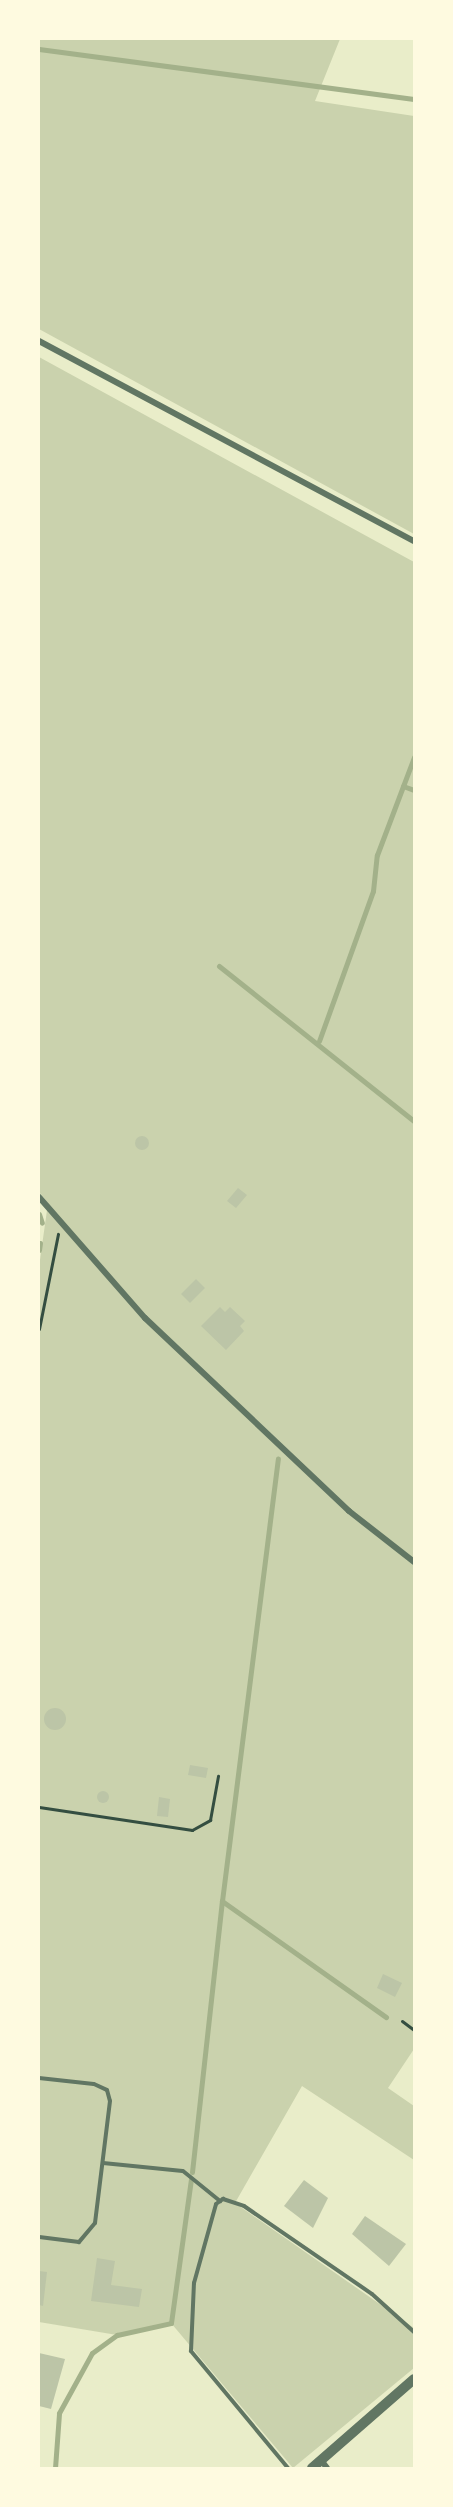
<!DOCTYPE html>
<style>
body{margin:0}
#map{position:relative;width:453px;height:2507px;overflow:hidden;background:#e9edc9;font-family:"Source Serif 4",serif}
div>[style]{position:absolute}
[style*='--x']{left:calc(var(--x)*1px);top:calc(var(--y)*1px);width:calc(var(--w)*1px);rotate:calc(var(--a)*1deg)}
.green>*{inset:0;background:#cad2ad}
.stream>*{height:5px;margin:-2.5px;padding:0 2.5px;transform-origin:2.5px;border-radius:2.5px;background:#a3b18a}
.building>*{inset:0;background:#bcc5a7}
.round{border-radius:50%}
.path>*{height:3px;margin:-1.5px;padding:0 1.5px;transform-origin:1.5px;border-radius:1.5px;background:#344e41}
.service>*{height:4px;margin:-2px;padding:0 2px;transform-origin:2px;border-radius:2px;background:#617663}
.minor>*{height:6px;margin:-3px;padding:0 3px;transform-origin:3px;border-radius:3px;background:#617663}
.tertiary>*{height:10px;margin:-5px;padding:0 5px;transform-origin:5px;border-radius:5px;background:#617663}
span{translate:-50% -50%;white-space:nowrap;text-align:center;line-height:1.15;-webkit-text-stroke:4.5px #fefae0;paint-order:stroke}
.frame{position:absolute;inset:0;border:40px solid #fefae0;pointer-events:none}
</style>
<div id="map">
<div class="green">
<i style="clip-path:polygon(39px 39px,340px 39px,315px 101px,414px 116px,414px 534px,39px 329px)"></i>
<i style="clip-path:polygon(39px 357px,414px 562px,414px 2049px,388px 2088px,414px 2106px,414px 2160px,302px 2086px,235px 2203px,414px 2328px,414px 2368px,293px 2468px,171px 2323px,117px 2335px,39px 2322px,39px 1267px,48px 1203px,39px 1192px)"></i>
</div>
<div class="stream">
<i style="--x:39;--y:49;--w:378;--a:7.6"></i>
<i style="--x:403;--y:786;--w:12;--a:20"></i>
<i style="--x:219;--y:966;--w:249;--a:38.5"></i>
<i style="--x:319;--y:1041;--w:159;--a:-70.2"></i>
<i style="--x:373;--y:891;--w:36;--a:-84"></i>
<i style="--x:377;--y:855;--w:105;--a:-69.3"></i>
<i style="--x:39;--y:1214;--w:9;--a:72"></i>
<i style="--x:39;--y:1250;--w:7;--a:-82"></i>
<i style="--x:222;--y:1901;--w:446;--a:-82.8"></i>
<i style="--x:192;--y:2172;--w:273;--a:-83.7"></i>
<i style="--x:222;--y:1901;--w:201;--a:35.3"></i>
<i style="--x:55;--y:2468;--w:55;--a:-85.8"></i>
<i style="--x:59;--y:2413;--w:68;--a:-61.2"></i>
<i style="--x:92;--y:2353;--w:31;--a:-36"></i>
<i style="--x:117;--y:2335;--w:55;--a:-12.5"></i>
<i style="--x:171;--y:2323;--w:145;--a:-82.1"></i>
</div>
<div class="building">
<i class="round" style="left:135px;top:1136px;width:14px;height:14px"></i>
<i style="clip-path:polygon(238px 1188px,247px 1195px,236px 1208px,227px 1201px)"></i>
<i style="clip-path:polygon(196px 1279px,205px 1288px,190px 1303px,181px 1294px)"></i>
<i style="clip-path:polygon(220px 1307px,225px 1312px,230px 1307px,245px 1321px,240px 1326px,244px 1331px,226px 1350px,201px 1326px)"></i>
<i class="round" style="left:44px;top:1708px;width:22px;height:22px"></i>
<i style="clip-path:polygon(190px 1765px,208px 1768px,206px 1778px,188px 1775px)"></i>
<i class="round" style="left:97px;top:1791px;width:12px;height:12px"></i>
<i style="clip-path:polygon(159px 1797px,170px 1799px,168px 1817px,157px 1816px)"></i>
<i style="clip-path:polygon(383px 1974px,402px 1983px,395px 1997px,377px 1988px)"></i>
<i style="clip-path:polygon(304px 2180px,328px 2198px,313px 2228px,284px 2206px)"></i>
<i style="clip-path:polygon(365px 2216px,406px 2244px,389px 2266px,352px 2234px)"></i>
<i style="clip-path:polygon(97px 2258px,115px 2261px,111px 2285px,142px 2289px,139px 2307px,91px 2301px)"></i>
<i style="clip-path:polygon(39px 2271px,47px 2272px,43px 2306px,39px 2305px)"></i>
<i style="clip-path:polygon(39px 2353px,65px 2359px,51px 2409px,39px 2406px)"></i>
</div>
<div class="path">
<i style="--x:39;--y:1329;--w:97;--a:-78.7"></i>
<i style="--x:39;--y:1807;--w:155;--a:8.5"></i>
<i style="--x:192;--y:1830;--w:21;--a:-29"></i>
<i style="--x:210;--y:1820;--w:45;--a:-79.7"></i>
<i style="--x:402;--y:2021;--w:15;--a:37"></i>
</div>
<div class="service">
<i style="--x:39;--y:2078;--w:55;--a:6.2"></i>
<i style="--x:94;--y:2084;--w:14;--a:25"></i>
<i style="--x:107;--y:2090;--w:11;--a:75"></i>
<i style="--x:110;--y:2101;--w:123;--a:97"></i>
<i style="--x:95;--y:2223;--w:25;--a:130"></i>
<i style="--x:79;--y:2242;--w:40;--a:-172.9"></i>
<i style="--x:103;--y:2163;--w:80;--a:5.7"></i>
<i style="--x:183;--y:2171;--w:48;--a:39"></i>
<i style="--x:288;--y:2468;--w:152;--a:-129.7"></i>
<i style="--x:191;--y:2351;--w:68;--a:-87.5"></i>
<i style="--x:194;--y:2283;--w:82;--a:-74.4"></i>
<i style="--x:216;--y:2204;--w:9;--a:-36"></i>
<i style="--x:223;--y:2199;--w:22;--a:18"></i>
<i style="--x:244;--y:2206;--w:155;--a:34.5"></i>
<i style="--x:372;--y:2294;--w:57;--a:42.1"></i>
</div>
<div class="minor">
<i style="--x:39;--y:341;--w:425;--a:28.1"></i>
<i style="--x:39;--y:1197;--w:161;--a:48.8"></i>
<i style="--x:145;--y:1318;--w:281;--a:43.4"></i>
<i style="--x:349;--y:1511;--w:83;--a:38.1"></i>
<i style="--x:321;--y:2460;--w:10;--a:53"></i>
</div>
<div class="tertiary">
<i style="--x:312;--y:2468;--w:135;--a:-41.1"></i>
</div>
<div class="frame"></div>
</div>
